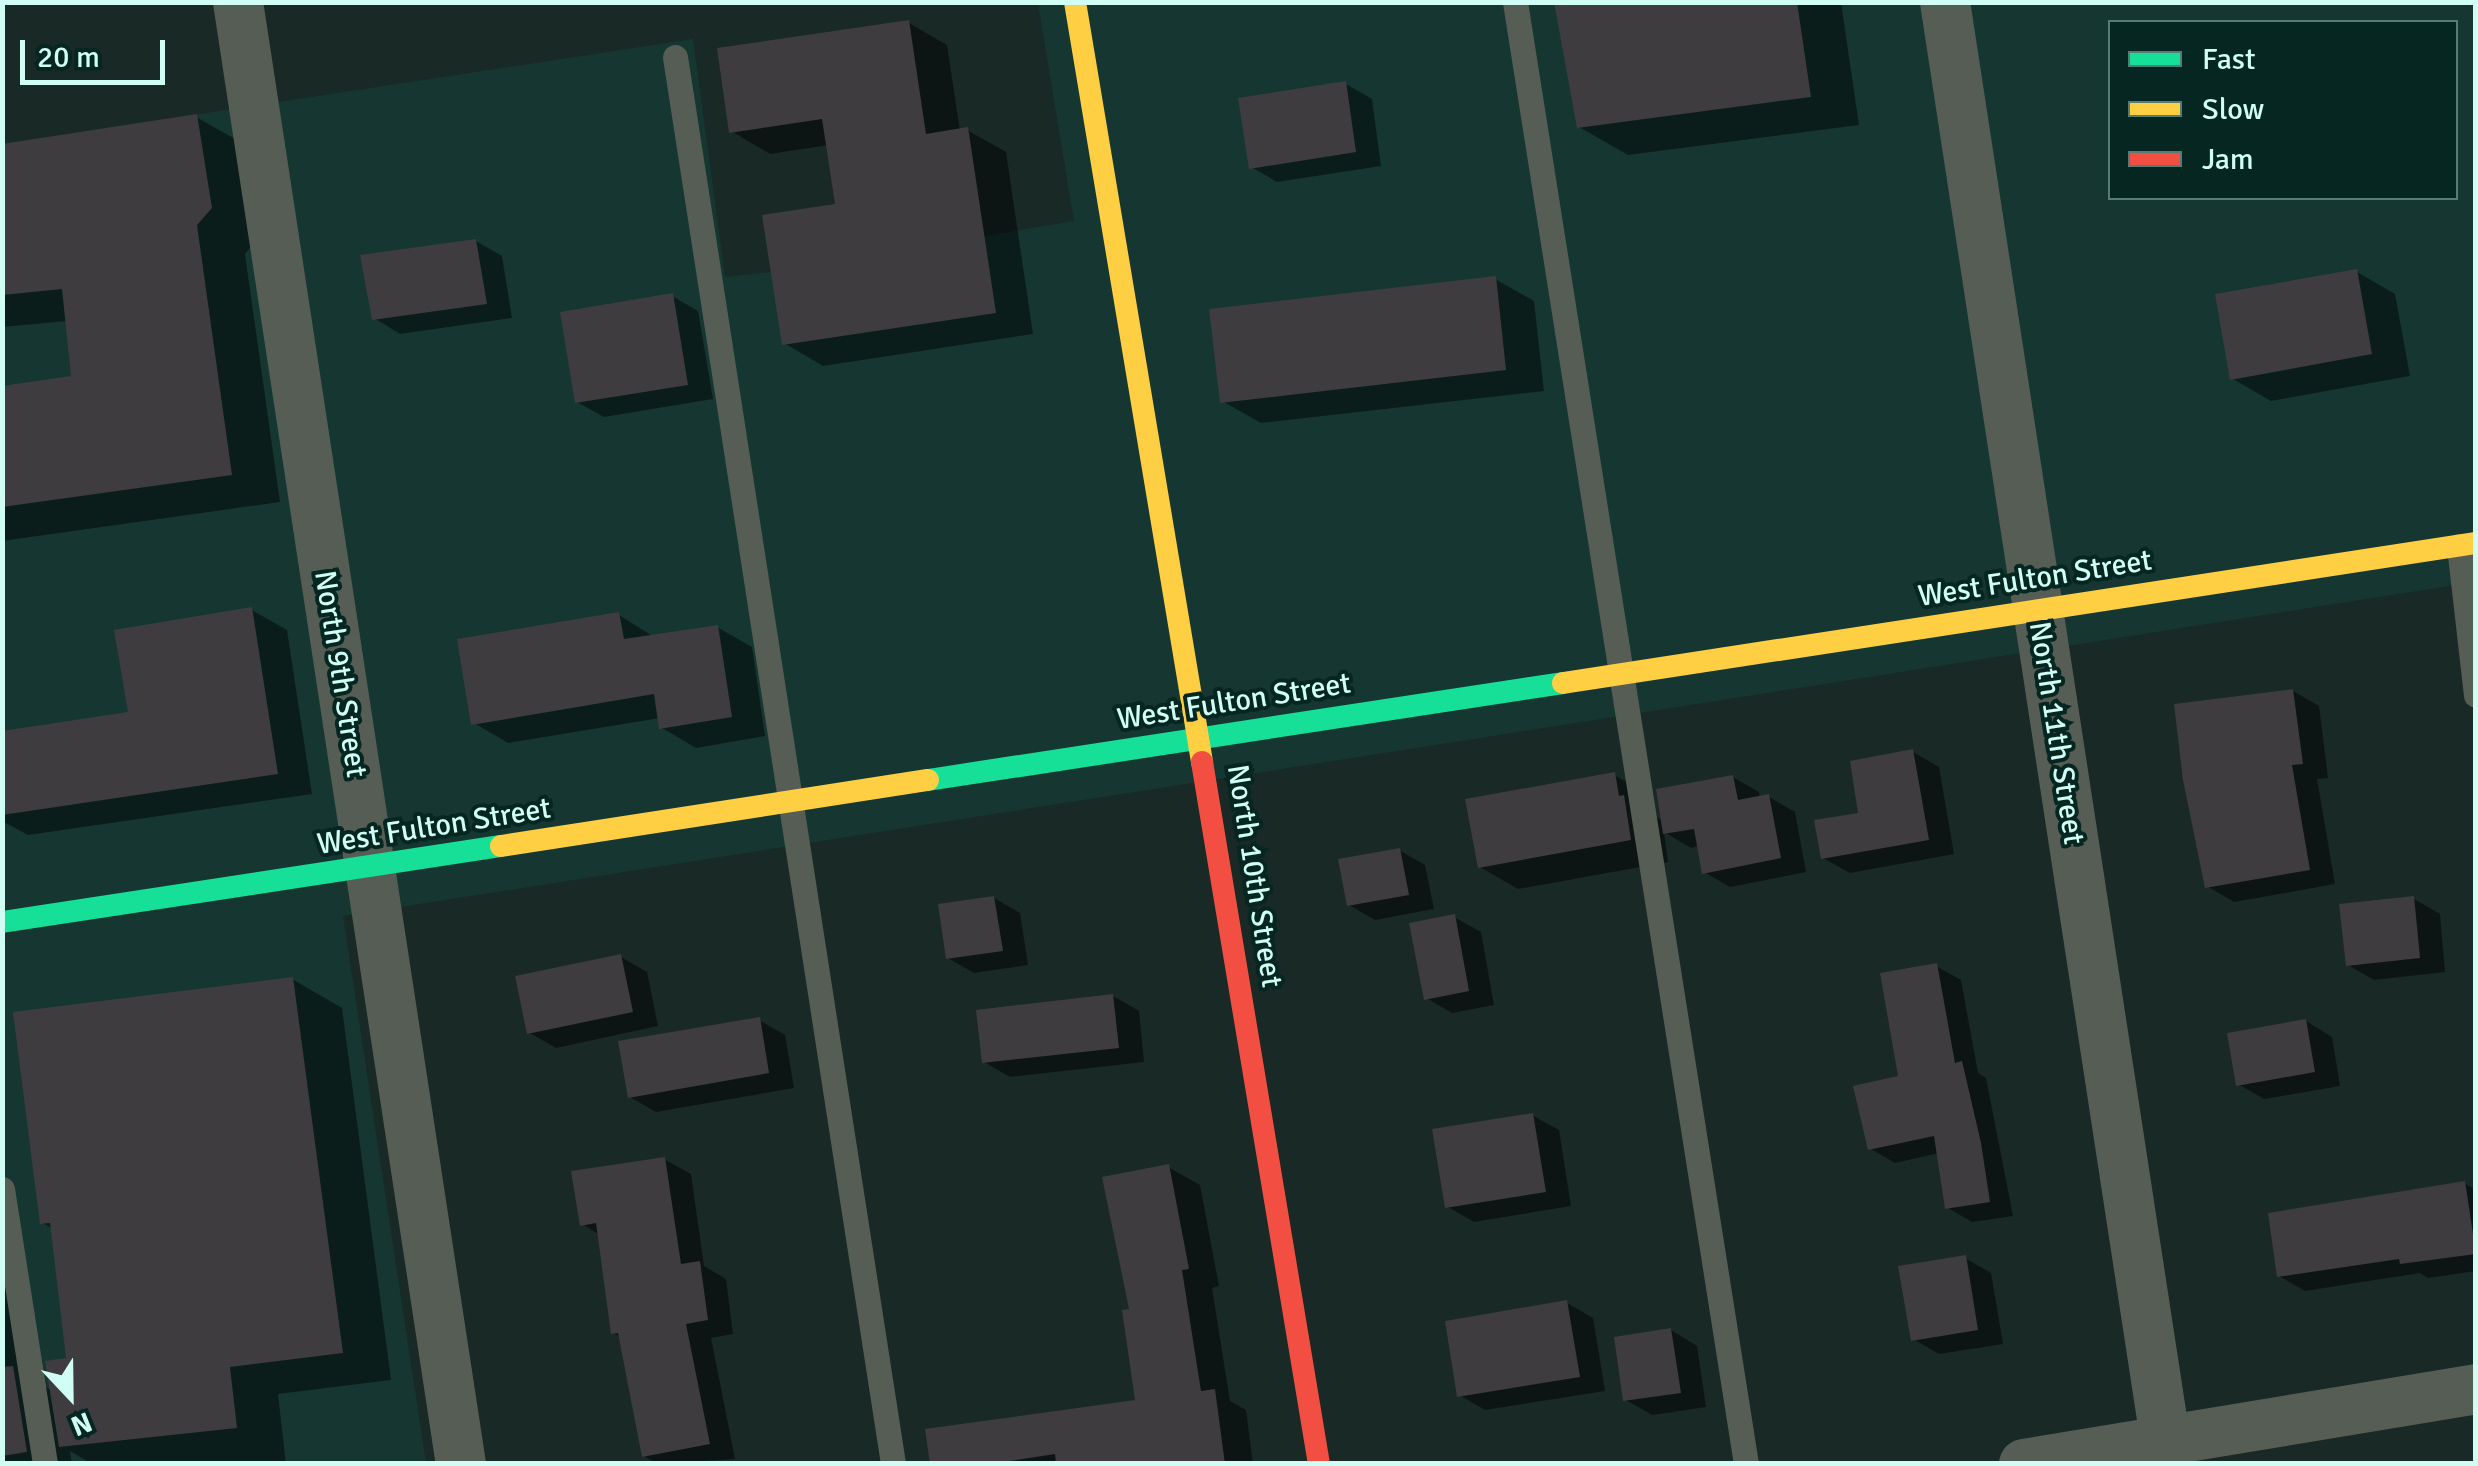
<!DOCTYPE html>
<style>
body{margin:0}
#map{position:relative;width:2478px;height:1466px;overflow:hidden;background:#182926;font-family:Signika,sans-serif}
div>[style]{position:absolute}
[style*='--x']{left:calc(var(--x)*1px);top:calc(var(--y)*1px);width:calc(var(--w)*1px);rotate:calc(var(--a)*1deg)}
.built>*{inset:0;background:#163731}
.shadow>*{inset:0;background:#0007}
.building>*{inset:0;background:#3e3c3f}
.lane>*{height:25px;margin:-12.5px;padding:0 12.5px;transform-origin:12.5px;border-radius:12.5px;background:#565d54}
.street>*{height:50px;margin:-25px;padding:0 25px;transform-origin:25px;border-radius:25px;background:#565d54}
.fast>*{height:22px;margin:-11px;padding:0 11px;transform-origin:11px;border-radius:11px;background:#16e098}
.slow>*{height:22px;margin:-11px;padding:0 11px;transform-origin:11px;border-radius:11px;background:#ffcf43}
.jam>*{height:22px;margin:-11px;padding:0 11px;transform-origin:11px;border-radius:11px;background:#f24e42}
span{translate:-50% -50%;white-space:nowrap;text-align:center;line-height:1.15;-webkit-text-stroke:8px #062621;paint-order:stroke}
.street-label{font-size:30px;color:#d1fef4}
.frame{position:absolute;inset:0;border:5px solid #d1fef4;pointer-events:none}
.legend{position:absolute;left:2108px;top:20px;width:350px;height:180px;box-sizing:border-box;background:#062621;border:2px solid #577c75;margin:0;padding:12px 18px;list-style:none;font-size:30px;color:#d1fef4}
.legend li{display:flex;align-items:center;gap:20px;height:50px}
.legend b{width:50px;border:2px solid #577c75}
.north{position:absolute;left:20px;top:1346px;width:100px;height:100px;-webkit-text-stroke:8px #062621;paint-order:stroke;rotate:158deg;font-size:28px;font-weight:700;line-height:40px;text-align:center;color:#d1fef4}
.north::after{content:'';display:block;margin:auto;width:35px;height:45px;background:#d1fef4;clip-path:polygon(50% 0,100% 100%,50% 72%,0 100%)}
.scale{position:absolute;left:20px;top:40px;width:145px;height:45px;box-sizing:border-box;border:5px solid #d1fef4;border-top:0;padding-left:12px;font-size:30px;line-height:35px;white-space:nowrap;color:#d1fef4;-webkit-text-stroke:8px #062621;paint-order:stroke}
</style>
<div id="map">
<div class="built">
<i style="clip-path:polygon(evenodd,1038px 3px,2475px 3px,2475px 582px,343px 916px,426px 1463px,3px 1464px,3px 144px,693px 39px,725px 277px,771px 272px,1074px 221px,1038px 3px,2110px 22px,2456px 22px,2456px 198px,2110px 198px,2110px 22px)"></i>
</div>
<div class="shadow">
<i style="clip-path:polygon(1557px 2px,1841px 2px,1859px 125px,1628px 155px,1579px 127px)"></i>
<i style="clip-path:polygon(909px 23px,947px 45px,960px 131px,967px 130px,1006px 152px,1033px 334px,823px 366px,784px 343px,837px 206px,828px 145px,770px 154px,731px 131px)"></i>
<i style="clip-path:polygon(1346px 84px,1372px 99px,1381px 166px,1277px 182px,1251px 167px)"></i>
<i style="clip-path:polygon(196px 117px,246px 145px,260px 236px,245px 254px,280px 502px,2px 541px,2px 388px,74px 378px,68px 321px,2px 327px,2px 146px)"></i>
<i style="clip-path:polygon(476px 241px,502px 256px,512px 318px,400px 334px,374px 318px)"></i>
<i style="clip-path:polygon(2357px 272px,2395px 294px,2410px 376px,2271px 401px,2233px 379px)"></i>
<i style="clip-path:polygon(1495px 279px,1534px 301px,1544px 391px,1261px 423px,1222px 401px)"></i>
<i style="clip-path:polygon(672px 296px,698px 311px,713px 399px,604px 417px,577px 402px)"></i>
<i style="clip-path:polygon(252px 610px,287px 630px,312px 794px,28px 835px,2px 821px,2px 733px,131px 715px)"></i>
<i style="clip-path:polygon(619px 615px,654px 637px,717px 627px,752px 647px,765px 736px,696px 748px,662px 728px,660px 718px,508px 743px,474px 723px)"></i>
<i style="clip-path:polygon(2293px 691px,2319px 706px,2328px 778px,2317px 779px,2335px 884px,2234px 902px,2207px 886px)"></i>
<i style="clip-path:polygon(1913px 752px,1939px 767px,1954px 854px,1850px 873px,1823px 858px)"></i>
<i style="clip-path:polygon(1614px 775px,1653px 797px,1656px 817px,1663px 821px,1733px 777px,1759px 792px,1760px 798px,1769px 797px,1795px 812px,1806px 872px,1730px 887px,1704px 872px,1699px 846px,1691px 848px,1664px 832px,1668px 862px,1518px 889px,1480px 867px)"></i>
<i style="clip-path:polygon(1399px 850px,1425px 865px,1434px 909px,1375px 920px,1349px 905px)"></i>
<i style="clip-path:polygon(994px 898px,1020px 913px,1028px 965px,974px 973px,948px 958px)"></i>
<i style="clip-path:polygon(2414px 899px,2440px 914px,2445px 972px,2374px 980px,2348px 965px)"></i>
<i style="clip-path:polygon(1454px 917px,1481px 932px,1494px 1005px,1452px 1013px,1426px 998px)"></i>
<i style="clip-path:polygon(621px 957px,647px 972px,658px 1026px,556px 1048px,530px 1033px)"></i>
<i style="clip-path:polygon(1936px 966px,1961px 980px,1978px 1073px,1986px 1078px,2013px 1216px,1972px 1222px,1948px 1208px,1939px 1153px,1895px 1163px,1871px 1149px,1901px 1078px)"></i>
<i style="clip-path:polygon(292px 979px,342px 1008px,391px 1380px,278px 1394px,286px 1464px,92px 1464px,70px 1451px,72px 1464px,2px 1464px,2px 1192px,30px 1378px,53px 1391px,69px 1360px,53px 1229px,43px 1223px)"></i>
<i style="clip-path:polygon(1113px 996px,1139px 1011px,1144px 1062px,1010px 1077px,984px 1062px)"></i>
<i style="clip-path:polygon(759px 1020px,785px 1035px,794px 1088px,656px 1112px,630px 1097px)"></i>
<i style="clip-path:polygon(2306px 1021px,2332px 1037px,2340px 1086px,2264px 1099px,2238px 1084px)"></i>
<i style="clip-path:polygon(1532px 1115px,1559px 1130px,1571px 1206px,1474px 1222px,1448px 1207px)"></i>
<i style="clip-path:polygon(664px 1159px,691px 1174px,704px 1266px,726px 1279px,733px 1334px,711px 1338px,735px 1459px,658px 1464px,644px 1456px,621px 1337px,614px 1333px,600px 1235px,582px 1224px)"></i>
<i style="clip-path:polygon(1168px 1167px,1200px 1185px,1219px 1286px,1212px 1288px,1230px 1401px,1246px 1410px,1253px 1464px,932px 1464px,1138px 1402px,1132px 1311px)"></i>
<i style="clip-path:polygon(2464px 1183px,2476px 1190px,2476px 1271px,2428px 1278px,2420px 1273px,2305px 1291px,2279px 1276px)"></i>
<i style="clip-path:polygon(1965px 1258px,1991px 1273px,2003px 1344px,1939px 1354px,1913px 1339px)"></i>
<i style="clip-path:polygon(1567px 1303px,1593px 1318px,1605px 1391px,1485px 1410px,1459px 1395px)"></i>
<i style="clip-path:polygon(1671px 1330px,1697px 1346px,1706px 1407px,1652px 1415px,1626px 1400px)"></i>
</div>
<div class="building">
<i style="clip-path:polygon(1554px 2px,1797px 2px,1811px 97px,1577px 128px)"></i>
<i style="clip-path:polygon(909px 20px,926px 134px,968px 127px,996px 313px,782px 345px,762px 215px,835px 204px,822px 119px,729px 133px,717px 48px)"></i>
<i style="clip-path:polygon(1346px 81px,1356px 152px,1249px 169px,1238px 98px)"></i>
<i style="clip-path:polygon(197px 114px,212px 208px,197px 225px,232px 475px,2px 507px,2px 386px,71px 376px,62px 289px,2px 295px,2px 144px)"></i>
<i style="clip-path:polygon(476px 239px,487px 304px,372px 320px,360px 255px)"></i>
<i style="clip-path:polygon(2357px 269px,2372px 354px,2230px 380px,2215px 294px)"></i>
<i style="clip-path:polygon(1496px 276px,1506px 370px,1220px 403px,1209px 309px)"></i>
<i style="clip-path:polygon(673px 293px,688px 385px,575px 403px,560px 312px)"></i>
<i style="clip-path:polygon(252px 607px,278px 774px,2px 815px,2px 731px,128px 712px,114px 630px)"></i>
<i style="clip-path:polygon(619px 612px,624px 639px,718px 625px,732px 717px,659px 729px,654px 694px,471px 725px,457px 639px)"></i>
<i style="clip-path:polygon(2293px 689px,2303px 764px,2292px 765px,2310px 870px,2205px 888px,2183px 780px,2174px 704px)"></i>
<i style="clip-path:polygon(1913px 749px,1929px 840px,1821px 859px,1814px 820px,1858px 813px,1850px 761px)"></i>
<i style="clip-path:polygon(1615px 772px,1619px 796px,1624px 795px,1631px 840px,1478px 868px,1465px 799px)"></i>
<i style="clip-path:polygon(1733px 775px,1738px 800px,1769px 794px,1781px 858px,1702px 874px,1694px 829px,1663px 834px,1656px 789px)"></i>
<i style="clip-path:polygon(1400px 848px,1409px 895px,1347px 906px,1338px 859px)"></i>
<i style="clip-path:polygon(994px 896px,1003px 951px,946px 959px,938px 904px)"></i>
<i style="clip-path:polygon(2414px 896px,2420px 958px,2346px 966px,2339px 904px)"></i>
<i style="clip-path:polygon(1455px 914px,1469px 991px,1424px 1000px,1409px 923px)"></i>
<i style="clip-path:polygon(621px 954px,633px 1012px,527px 1034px,515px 976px)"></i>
<i style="clip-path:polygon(1937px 963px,1955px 1063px,1962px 1061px,1981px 1143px,1990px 1202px,1945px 1209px,1934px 1136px,1868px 1150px,1853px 1086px,1898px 1076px,1880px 973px)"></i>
<i style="clip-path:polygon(293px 977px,343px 1353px,230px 1367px,237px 1428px,59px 1447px,45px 1361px,66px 1358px,50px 1223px,40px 1224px,13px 1012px)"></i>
<i style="clip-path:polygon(1113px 994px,1119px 1048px,982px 1063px,976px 1010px)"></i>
<i style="clip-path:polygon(760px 1017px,769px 1073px,628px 1098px,618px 1041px)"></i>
<i style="clip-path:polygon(2306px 1019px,2315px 1072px,2236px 1086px,2227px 1033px)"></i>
<i style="clip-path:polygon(1533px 1113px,1546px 1192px,1445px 1208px,1432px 1129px)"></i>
<i style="clip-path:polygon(665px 1157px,681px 1264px,700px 1261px,708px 1320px,686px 1324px,710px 1444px,642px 1457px,618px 1333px,611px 1334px,596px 1223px,580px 1226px,571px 1171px)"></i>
<i style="clip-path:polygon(1169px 1164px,1189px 1269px,1182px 1270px,1201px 1391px,1215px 1389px,1225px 1464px,1056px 1464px,1055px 1454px,991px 1464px,930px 1464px,925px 1429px,1135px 1400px,1122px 1310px,1129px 1309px,1102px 1177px)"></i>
<i style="clip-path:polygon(2465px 1181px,2476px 1254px,2400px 1264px,2399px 1259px,2277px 1277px,2268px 1213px)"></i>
<i style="clip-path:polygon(1966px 1255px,1978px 1330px,1911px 1341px,1898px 1266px)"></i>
<i style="clip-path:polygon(1567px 1300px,1580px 1377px,1457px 1397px,1445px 1321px)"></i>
<i style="clip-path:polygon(1671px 1328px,1681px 1393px,1623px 1401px,1614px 1337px)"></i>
<i style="clip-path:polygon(13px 1366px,27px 1452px,2px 1456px,2px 1367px)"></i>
</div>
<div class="lane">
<i style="--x:1515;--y:2;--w:1480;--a:81.02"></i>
<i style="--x:675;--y:57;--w:1424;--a:81.19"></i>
<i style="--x:2459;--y:546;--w:150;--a:83.5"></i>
<i style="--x:2;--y:1189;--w:278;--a:81.1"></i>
</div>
<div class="street">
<i style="--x:238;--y:2;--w:1479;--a:81.33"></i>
<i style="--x:1945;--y:2;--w:1479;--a:81.29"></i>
<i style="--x:2024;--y:1464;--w:458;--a:-9.4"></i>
</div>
<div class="fast">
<i style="--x:928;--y:780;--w:642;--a:-8.69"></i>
<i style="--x:2;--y:922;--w:505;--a:-8.66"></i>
</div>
<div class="slow">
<i style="--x:1075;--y:2;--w:771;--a:80.51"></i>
<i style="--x:1563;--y:683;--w:924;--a:-8.72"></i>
<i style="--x:501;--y:846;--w:432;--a:-8.8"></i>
</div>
<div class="jam">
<i style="--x:1202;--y:762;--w:712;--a:80.54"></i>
</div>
<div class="street-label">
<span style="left:2035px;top:579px;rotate:-9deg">West Fulton Street</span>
<span style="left:340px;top:674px;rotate:81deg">North 9th Street</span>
<span style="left:1234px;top:702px;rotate:-9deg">West Fulton Street</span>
<span style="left:2056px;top:733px;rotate:81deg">North 11th Street</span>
<span style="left:434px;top:827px;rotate:-9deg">West Fulton Street</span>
<span style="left:1254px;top:876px;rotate:81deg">North 10th Street</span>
</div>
<div class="frame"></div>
<ul class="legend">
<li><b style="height:12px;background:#16e098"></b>Fast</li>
<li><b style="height:12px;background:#ffcf43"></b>Slow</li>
<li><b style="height:12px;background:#f24e42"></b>Jam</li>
</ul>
<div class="north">N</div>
<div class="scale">20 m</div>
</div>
